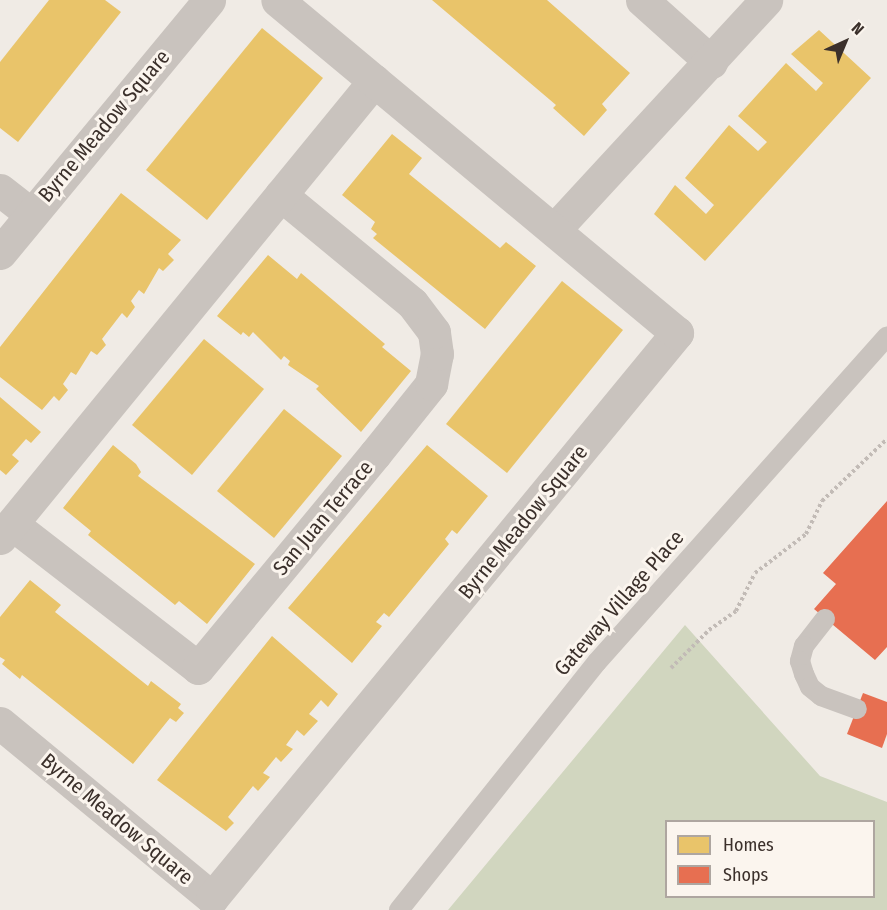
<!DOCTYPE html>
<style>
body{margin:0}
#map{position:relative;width:887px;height:910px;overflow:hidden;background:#f0ebe5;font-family:"Fira Sans Condensed",sans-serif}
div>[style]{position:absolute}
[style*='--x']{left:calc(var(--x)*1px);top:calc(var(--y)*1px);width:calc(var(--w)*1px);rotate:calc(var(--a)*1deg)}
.green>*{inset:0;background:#d1d6bf}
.homes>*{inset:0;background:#e9c46a}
.shops>*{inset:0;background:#e76f51}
.path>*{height:4px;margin-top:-2px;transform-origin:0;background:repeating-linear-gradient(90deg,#c2bbb6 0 3px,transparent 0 6px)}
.lane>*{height:20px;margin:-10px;padding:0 10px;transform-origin:10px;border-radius:10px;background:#c9c3be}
.street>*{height:33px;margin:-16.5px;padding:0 16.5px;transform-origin:16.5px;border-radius:16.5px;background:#c9c3be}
span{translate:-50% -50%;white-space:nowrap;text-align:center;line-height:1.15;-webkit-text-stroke:6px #fbf5ee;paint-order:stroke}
.street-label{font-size:21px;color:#3b302b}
.legend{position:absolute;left:665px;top:820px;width:210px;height:78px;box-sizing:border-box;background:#fbf5ee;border:2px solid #aea6a0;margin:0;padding:8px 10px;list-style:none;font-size:18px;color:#3b302b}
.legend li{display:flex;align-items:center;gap:12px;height:30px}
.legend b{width:30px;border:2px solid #aea6a0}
.north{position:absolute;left:815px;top:12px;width:60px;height:60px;-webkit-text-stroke:4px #fbf5ee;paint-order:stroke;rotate:44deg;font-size:16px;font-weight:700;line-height:24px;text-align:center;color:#3b302b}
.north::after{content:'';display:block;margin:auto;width:21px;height:27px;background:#3b302b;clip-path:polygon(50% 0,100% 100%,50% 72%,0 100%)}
</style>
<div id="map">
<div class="green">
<i style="clip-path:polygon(evenodd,685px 625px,820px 776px,887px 802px,887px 910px,448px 910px,685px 625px,666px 822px,874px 822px,874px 896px,666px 896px,666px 822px)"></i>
</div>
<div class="homes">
<i style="clip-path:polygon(49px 0,105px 0,121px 12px,18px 142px,0 128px,0 62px)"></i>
<i style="clip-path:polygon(432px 0,547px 0,630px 73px,602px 104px,607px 110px,584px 136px,553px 108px,556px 105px)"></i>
<i style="clip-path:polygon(262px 28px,323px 78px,207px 220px,146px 170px)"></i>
<i style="clip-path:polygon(819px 30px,871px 78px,705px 261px,654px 214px,675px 185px,706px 214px,714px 205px,685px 178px,729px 125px,758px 151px,767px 142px,738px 116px,786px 63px,816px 91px,823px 83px,791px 54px)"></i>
<i style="clip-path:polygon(392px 134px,422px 158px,409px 174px,500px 248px,506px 242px,536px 266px,485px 329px,373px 238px,377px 234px,371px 229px,375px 222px,342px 195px)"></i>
<i style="clip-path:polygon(121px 193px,181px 240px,168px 254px,174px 260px,163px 271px,159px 268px,144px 294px,139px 290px,131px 301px,135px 307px,127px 318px,122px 313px,102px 339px,106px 345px,97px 355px,91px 351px,76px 375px,71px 372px,63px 384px,68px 390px,59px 401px,54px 396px,42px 410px,0 377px,0 347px)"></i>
<i style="clip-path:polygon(268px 255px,297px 279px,301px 273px,385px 344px,382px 347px,411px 371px,361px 432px,316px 389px,319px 386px,288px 365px,290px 361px,284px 356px,281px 360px,253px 332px,249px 337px,243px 332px,241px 335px,217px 316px)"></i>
<i style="clip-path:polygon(562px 281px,623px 330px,507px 473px,446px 424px)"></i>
<i style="clip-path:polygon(204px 339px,264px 389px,192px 475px,132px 425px)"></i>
<i style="clip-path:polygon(0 397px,41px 432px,31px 443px,26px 439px,12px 455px,19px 461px,6px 475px,0 470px)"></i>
<i style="clip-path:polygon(284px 409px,342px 456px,274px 538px,217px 491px)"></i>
<i style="clip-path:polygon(113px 445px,136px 464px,141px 472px,138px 476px,255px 564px,207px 624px,179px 601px,175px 605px,88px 535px,91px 531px,63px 508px)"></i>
<i style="clip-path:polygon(427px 445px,488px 496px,457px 534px,452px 530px,445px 539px,449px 544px,389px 617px,384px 613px,376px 622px,382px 626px,352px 663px,288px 608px)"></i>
<i style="clip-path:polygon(30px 580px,61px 605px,55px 612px,148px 686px,151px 681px,181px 704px,178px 708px,184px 713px,176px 722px,170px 718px,133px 764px,22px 675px,20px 679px,2px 664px,5px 660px,0 657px,0 617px)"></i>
<i style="clip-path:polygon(272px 636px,338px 694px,328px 707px,321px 700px,309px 714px,318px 721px,304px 736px,297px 730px,286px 745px,293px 749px,281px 762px,276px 757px,263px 773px,270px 777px,258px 791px,253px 786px,228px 817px,234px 823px,226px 831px,157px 780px)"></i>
</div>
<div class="shops">
<i style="clip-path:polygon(887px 501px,887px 647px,875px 660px,814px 609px,836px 584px,823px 573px)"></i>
<i style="clip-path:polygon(863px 693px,887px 702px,887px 734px,882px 748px,847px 734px)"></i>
</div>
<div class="path">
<i style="--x:671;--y:668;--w:54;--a:-45"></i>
<i style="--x:709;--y:630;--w:33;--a:-35"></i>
<i style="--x:736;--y:611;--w:42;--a:-63.4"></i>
<i style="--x:755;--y:573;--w:64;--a:-37.4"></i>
<i style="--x:806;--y:534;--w:37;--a:-64"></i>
<i style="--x:822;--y:501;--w:90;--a:-43.6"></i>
</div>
<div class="lane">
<i style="--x:825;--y:619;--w:34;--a:128"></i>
<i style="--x:804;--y:646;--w:16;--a:105"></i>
<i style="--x:800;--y:661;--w:14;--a:73"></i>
<i style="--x:804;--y:674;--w:14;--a:65"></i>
<i style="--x:810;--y:687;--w:14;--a:39"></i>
<i style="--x:821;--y:696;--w:38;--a:20"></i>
<i style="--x:399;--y:910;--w:317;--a:-51.4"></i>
<i style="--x:597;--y:662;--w:436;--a:-48.3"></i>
</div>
<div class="street">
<i style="--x:642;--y:0;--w:93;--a:41.9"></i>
<i style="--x:0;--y:190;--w:39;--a:38"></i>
<i style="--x:554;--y:230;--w:313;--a:-47.3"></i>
<i style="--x:0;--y:253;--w:328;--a:-50.4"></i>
<i style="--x:12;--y:524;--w:235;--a:37.7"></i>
<i style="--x:198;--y:668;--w:278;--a:-50.4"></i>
<i style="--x:375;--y:454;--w:90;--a:-51.3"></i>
<i style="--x:431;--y:384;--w:31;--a:-79"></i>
<i style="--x:437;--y:354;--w:22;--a:-98"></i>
<i style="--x:434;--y:332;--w:36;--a:-127"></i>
<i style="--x:412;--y:303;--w:170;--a:-140.5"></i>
<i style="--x:0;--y:538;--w:591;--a:-50.7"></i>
<i style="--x:0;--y:723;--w:275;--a:39.5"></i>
<i style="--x:212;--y:898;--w:732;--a:-50.55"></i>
<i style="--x:677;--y:333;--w:520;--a:-140.22"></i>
</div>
<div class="street-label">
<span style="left:104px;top:126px;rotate:-50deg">Byrne Meadow Square</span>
<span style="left:323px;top:518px;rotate:-50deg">San Juan Terrace</span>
<span style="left:523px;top:522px;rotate:-51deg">Byrne Meadow Square</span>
<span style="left:619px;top:603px;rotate:-49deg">Gateway Village Place</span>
<span style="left:117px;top:819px;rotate:40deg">Byrne Meadow Square</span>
</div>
<ul class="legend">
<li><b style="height:16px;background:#e9c46a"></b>Homes</li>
<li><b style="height:16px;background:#e76f51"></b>Shops</li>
</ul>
<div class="north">N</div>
</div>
